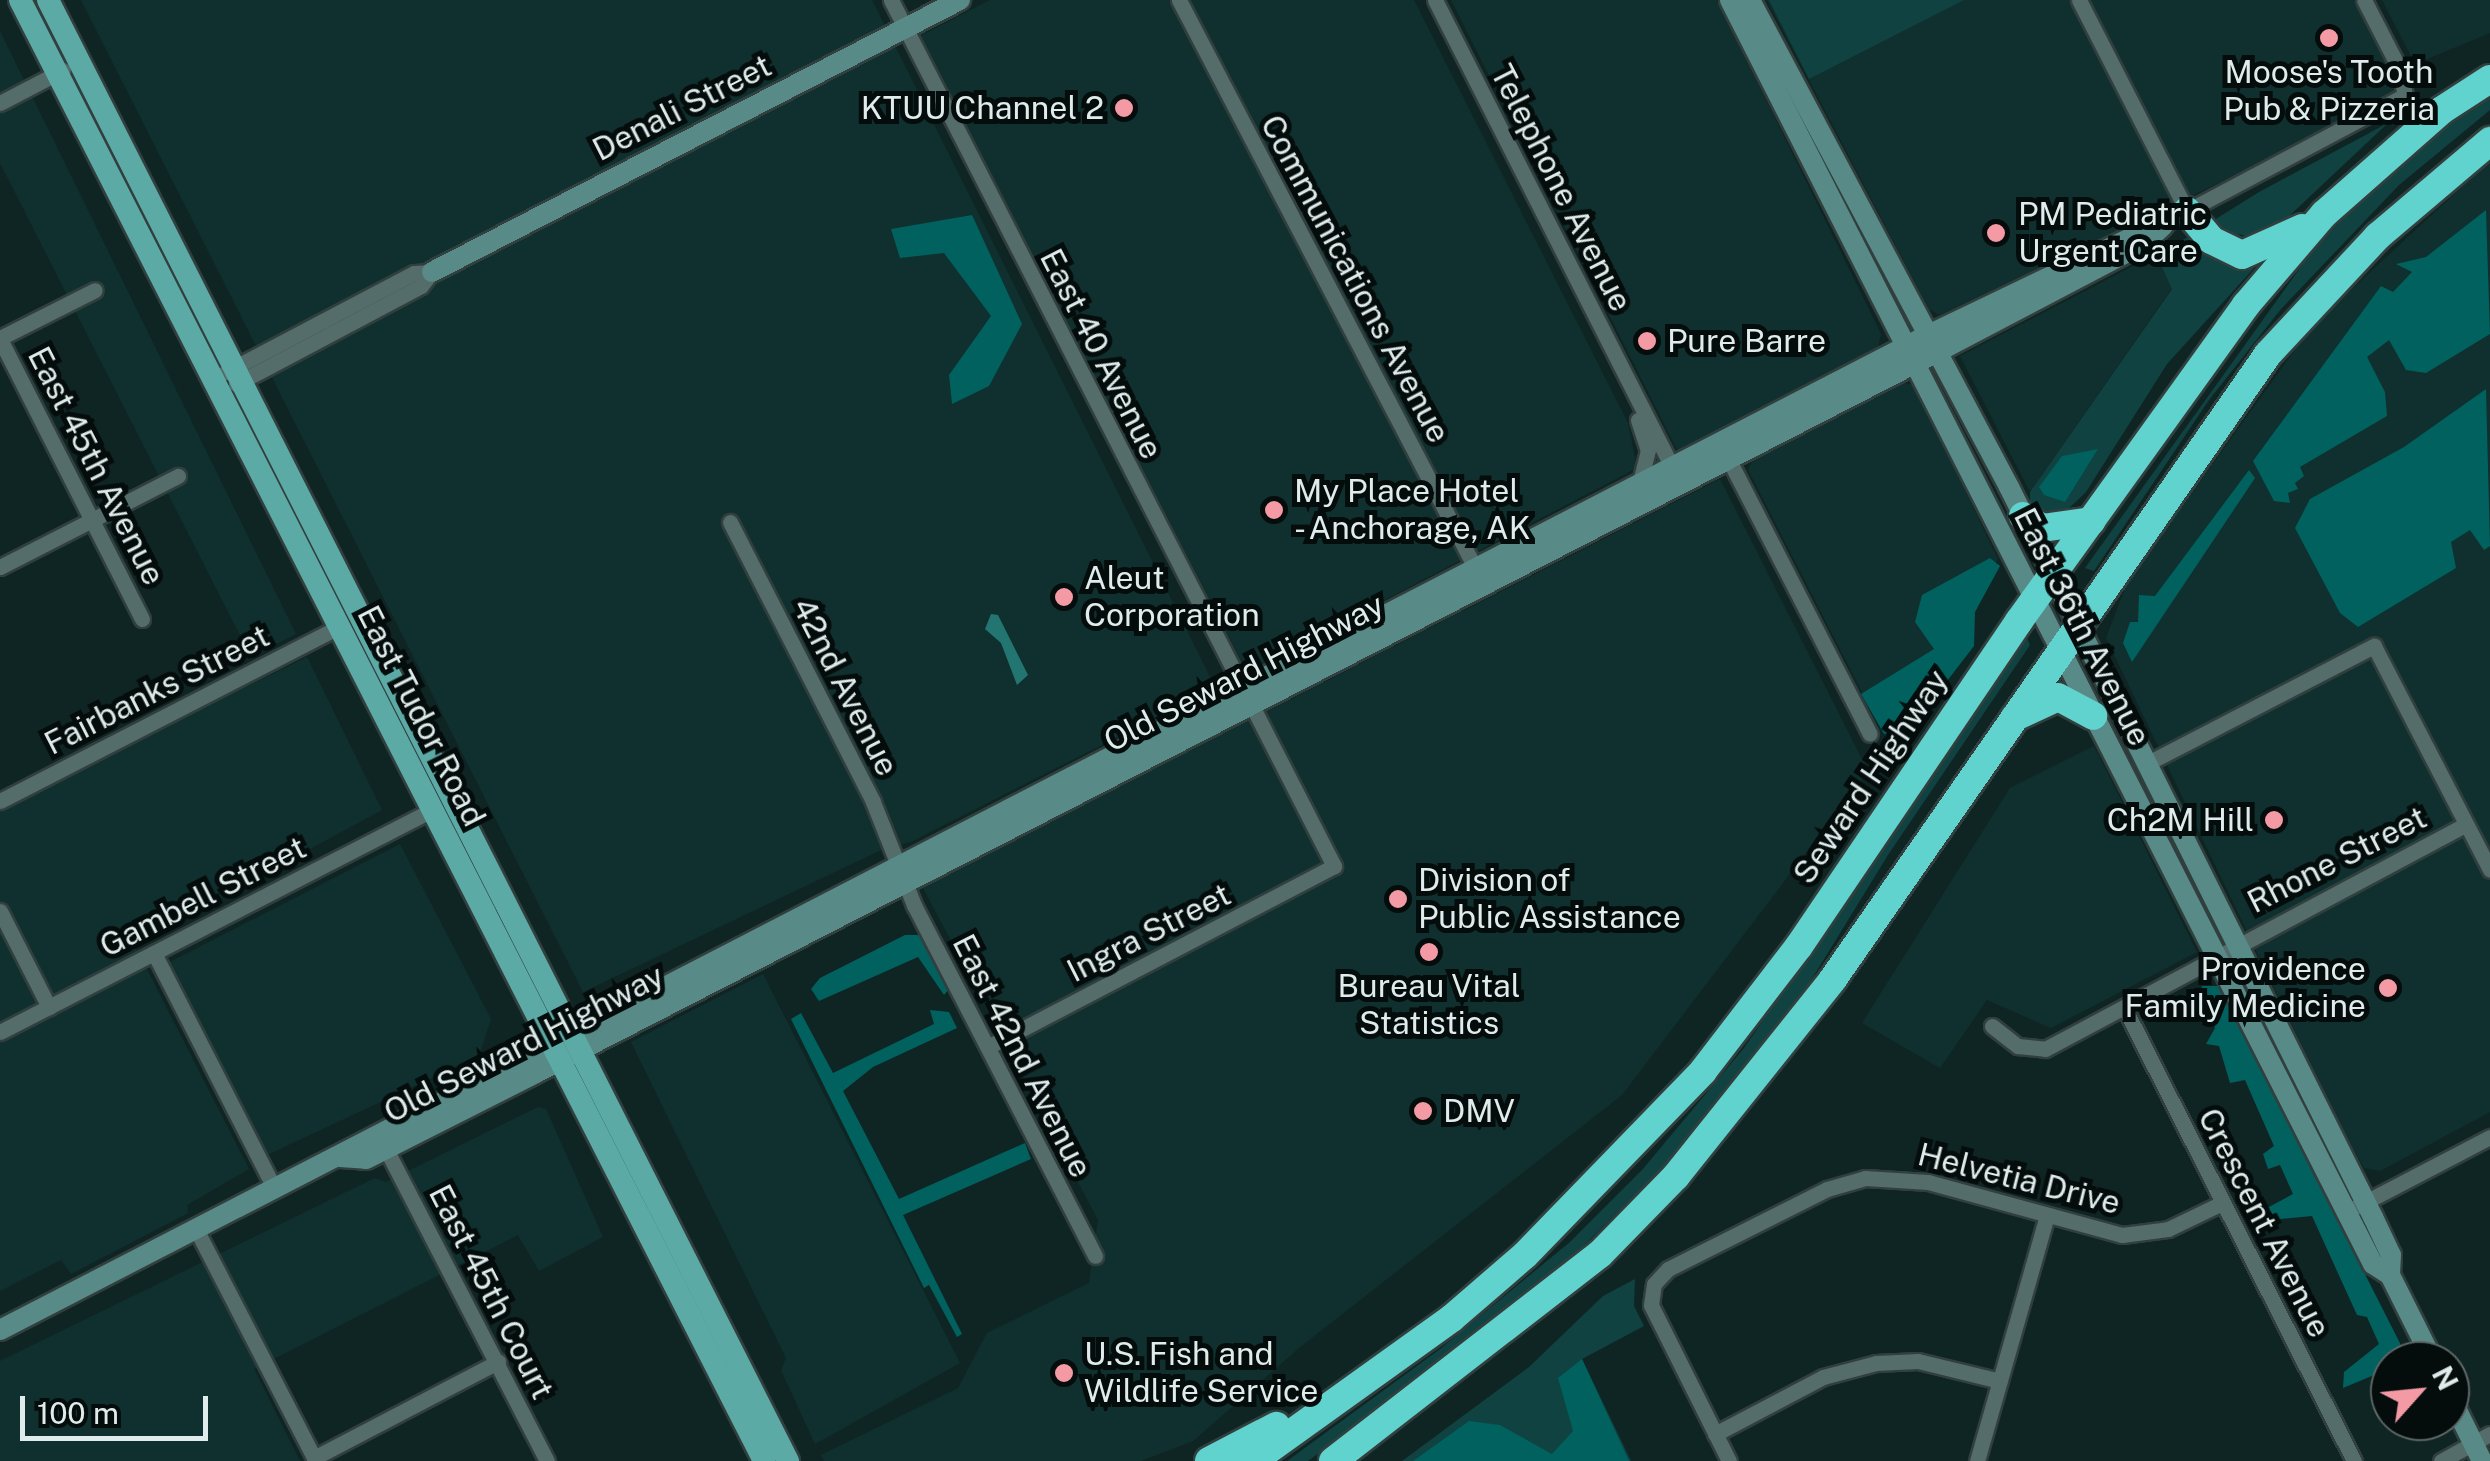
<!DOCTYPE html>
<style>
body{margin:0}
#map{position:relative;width:2490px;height:1461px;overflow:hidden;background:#0f2524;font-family:"Public Sans",sans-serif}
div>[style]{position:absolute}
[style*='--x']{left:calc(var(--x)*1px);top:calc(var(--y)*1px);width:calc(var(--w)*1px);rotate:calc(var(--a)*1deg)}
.built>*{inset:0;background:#0f302e}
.green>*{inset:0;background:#0f4240}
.forest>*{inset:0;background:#00615e}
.water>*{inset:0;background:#237572}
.roads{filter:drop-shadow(2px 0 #313f3e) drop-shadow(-2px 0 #313f3e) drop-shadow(0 2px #313f3e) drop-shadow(0 -2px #313f3e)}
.street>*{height:15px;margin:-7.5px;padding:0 7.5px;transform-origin:7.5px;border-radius:7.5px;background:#546c6a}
.secondary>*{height:20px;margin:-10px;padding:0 10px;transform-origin:10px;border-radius:10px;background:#588b88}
.primary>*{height:22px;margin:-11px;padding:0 11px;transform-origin:11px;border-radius:11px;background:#5caaa6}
.highway>*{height:28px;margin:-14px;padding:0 14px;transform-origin:14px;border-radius:14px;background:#61d3ce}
.dots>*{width:28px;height:28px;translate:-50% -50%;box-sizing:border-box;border:5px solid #040c0c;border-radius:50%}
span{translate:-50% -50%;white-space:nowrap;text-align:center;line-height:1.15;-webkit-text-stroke:10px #040c0c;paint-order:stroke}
.poi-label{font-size:32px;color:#dfeceb}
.right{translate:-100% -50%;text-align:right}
.left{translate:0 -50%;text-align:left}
.street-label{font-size:32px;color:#dfeceb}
.north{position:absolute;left:2370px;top:1341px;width:100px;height:100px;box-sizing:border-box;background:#040c0c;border:2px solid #5c6665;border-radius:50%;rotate:63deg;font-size:28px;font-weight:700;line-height:40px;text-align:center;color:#dfeceb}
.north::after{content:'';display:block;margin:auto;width:35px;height:45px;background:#f49aa5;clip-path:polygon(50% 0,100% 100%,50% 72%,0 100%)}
.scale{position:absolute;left:20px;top:1396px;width:188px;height:45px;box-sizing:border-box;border:5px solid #dfeceb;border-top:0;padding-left:12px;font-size:30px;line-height:35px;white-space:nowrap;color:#dfeceb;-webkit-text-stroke:8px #040c0c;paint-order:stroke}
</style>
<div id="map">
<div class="built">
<i style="clip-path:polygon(81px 0,872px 0,1210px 677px,1206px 692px,913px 841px,879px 851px,583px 992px)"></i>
<i style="clip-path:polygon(990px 0,1414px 0,1628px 423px,1637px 468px,1247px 672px,920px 36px)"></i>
<i style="clip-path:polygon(1451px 0,1717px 0,1881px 334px,1878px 348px,1678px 452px)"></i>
<i style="clip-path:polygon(1767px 0,2355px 0,2405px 95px,1939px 315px,1929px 309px)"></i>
<i style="clip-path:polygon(2382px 0,2490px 0,2490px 33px,2415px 64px)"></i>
<i style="clip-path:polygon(0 31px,296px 634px,251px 657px,0 163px)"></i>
<i style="clip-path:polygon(2490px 161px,2490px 1112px,2380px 1171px,2364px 1168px,2336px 1117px,2106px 638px,2128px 581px,2313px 325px)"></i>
<i style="clip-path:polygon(2181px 241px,2172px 288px,2030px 492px,1960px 356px)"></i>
<i style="clip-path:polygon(1896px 381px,1914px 385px,1998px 559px,1945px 648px,1871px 710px,1748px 470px,1753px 460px)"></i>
<i style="clip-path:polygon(1720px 479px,1868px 771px,1622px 1095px,1299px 1348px,1193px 1441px,1141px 1461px,824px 1461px,821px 1455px,958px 1388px,987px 1333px,1089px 1283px,1098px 1220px,919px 880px,1276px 707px)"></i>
<i style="clip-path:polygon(307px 657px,382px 810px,134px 944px,249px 1169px,187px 1205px,188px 1213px,71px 1274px,61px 1260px,0 1291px,0 807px)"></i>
<i style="clip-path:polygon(2094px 746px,2197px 952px,2051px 1028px,1987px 1000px,1940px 1068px,1862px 1023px,2010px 788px)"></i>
<i style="clip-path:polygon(400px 844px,491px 1019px,479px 1056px,267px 1155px,168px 963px)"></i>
<i style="clip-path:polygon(763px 974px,960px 1363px,815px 1444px,781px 1370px,786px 1358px,631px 1042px)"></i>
<i style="clip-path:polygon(538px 1107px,546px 1109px,603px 1237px,539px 1271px,518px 1235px,254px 1369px,300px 1461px,0 1461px,0 1361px,375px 1178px,386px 1182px)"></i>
</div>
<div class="green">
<i style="clip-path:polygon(1769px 0,1964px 0,1809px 79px)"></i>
<i style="clip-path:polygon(2490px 88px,2490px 110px,2399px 185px,2281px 309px,2209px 400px,2094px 571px,2085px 568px,2310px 254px,2399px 158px)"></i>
<i style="clip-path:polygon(2388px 123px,2285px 220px,2257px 238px,2212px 229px,2211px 222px,2259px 192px)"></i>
<i style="clip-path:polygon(2192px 235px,2256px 266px,2167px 364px,2086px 492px,2065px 512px,2046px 513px,2030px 502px,2030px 492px,2172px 289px,2156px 254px)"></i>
<i style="clip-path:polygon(2027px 638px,2030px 645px,1888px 855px,1775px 1039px,1694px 1136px,1558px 1271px,1458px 1353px,1308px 1461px,1287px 1461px,1440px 1349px,1570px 1242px,1642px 1170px,1744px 1048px)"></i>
<i style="clip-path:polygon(1635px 1279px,1634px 1306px,1644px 1326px,1582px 1359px,1631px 1461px,1402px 1461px,1529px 1367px,1603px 1296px)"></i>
</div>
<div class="forest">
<i style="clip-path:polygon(2486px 210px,2490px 334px,2426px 373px,2406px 370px,2389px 340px,2367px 357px,2385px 392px,2387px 416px,2300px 467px,2304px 476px,2295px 483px,2298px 489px,2288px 493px,2290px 503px,2274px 501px,2253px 461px,2381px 286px,2393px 292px,2412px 272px,2396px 264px,2426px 257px)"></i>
<i style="clip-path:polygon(972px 215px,1022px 324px,989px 386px,952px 404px,949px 375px,991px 316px,944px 253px,900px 258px,891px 229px)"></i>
<i style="clip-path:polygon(2486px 389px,2490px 546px,2484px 550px,2470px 530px,2451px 542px,2456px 568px,2358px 627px,2340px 613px,2295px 528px,2310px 499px,2404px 447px)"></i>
<i style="clip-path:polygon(2098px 449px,2065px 502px,2044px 495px,2039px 487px,2062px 456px)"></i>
<i style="clip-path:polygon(2249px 470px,2255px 478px,2132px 662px,2123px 643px,2130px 622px,2138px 622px,2139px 595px,2155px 596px)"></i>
<i style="clip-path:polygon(1990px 558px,2000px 566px,1975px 612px,1974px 646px,1910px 729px,1884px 734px,1861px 694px,1934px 649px,1915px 622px,1922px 595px)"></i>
<i style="clip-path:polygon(905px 935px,923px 935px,952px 985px,944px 995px,918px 957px,819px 1001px,811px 989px,820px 978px)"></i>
<i style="clip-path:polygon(2202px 986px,2219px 986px,2409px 1361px,2390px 1361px,2390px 1378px,2386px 1370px,2343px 1388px,2344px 1372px,2379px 1344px,2367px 1317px,2357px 1315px,2312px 1216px,2270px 1220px,2256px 1214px,2293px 1194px,2280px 1165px,2268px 1169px,2263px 1154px,2274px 1146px,2245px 1080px,2230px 1083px,2219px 1046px,2206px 1044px,2215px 1028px,2207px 1012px,2196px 1009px)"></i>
<i style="clip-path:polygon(930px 1010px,949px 1012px,957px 1028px,873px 1067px,843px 1091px,899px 1199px,1025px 1143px,1031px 1159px,903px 1215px,962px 1334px,957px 1337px,929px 1285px,924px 1288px,791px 1019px,801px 1013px,833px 1073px,934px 1024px)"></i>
<i style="clip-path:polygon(1582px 1359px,1629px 1461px,1413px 1461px,1469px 1421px,1500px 1425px,1552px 1454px,1573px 1431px,1558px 1378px)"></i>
</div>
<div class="water">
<i style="clip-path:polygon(991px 614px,998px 615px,1028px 675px,1017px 685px,1001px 643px,985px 629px)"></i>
</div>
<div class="roads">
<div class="street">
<i style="--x:891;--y:0;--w:973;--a:62.91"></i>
<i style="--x:1334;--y:866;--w:389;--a:152.4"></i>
<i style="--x:1179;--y:0;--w:649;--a:62.45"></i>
<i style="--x:1435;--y:0;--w:524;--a:63.09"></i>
<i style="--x:2079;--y:0;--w:237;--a:62.9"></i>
<i style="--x:2187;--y:211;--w:247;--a:-28"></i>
<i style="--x:2405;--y:95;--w:28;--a:-103"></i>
<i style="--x:2399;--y:68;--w:76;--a:-117.2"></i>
<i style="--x:0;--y:103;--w:71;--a:-27.6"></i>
<i style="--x:0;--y:338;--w:106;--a:-26.8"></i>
<i style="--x:0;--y:339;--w:314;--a:63.1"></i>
<i style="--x:226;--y:372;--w:212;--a:-27.8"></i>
<i style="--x:414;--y:273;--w:18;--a:-3"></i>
<i style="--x:236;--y:384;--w:209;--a:-27.9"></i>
<i style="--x:421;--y:286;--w:18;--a:-52"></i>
<i style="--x:1638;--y:420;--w:32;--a:72"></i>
<i style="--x:1648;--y:450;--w:34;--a:104"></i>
<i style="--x:1728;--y:458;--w:310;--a:62.8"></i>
<i style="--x:730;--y:522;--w:314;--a:62.9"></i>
<i style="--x:873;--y:802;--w:111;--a:68.3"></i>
<i style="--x:914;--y:905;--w:395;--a:62.7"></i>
<i style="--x:0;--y:567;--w:200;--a:-27.1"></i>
<i style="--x:2146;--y:764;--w:257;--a:-27.4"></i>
<i style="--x:2374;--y:646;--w:252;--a:62.6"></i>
<i style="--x:0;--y:801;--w:381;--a:-27.2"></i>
<i style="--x:0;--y:911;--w:108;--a:63"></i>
<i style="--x:154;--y:953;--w:265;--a:62.9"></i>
<i style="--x:2125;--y:1009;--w:507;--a:63.13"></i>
<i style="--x:1992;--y:1026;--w:33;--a:38"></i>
<i style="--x:2018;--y:1046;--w:27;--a:6"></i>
<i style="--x:2045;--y:1049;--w:477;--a:-28.1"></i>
<i style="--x:0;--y:1032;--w:486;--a:-27.2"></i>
<i style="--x:386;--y:1149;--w:351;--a:62.7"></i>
<i style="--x:2356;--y:1207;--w:151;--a:-27.6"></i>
<i style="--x:196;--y:1229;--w:261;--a:62.7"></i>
<i style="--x:1715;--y:1434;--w:122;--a:-27.8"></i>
<i style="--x:1823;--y:1377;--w:55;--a:-14.8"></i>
<i style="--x:1876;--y:1363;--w:42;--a:-2.7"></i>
<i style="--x:1918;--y:1361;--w:84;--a:13.7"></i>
<i style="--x:314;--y:1458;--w:208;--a:-27.6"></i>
<i style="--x:1729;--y:1461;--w:174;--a:-116.6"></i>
<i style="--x:1651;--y:1305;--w:21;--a:-82"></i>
<i style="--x:1654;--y:1284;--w:21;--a:-47"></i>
<i style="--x:1668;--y:1269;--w:178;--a:-26.7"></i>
<i style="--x:1827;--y:1189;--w:40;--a:-16"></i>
<i style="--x:1865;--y:1178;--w:63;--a:3.6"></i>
<i style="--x:1928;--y:1182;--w:201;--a:15.3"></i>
<i style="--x:2122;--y:1235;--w:46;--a:-7.4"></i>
<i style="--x:2168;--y:1229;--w:60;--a:-25.7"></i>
<i style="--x:1977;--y:1461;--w:256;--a:-74.1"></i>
<i style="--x:2441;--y:1461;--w:56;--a:-28.9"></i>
</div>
<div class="secondary">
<i style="--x:1730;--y:0;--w:1418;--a:63.04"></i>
<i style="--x:2373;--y:1264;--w:20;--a:33"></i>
<i style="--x:1750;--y:0;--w:552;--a:61.99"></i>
<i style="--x:2009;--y:487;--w:816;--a:63.5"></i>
<i style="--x:2373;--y:1217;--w:42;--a:64.7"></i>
<i style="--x:2391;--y:1255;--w:20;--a:93"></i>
<i style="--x:2390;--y:1275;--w:96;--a:63.4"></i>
<i style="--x:432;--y:272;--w:594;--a:-27.26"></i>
<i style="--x:340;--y:1157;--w:26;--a:4"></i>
<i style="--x:366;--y:1159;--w:191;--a:-26.8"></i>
<i style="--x:536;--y:1073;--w:1587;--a:-27.23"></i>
<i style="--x:1947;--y:347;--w:221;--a:-27.7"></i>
<i style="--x:2143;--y:244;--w:27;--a:-42"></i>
<i style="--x:0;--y:1330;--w:2167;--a:-27.3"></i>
<i style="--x:1926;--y:336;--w:289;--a:-25.6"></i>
<i style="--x:2450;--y:1396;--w:72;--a:63.8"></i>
</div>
<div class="primary">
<i style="--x:20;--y:0;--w:1640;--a:63.01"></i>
<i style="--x:48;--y:0;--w:1638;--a:63.14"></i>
</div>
<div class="highway">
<i style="--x:2187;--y:211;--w:38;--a:50"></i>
<i style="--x:2211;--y:240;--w:34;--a:26"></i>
<i style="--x:2242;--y:255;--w:66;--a:-24.2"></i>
<i style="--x:2023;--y:516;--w:22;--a:32"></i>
<i style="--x:2042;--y:528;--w:50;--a:-8"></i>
<i style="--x:2015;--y:717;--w:47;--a:-24.9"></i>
<i style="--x:2058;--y:697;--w:40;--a:28"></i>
<i style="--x:1209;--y:1461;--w:76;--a:-27.6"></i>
<i style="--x:1253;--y:1461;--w:245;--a:-35.7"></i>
<i style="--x:1452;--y:1318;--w:96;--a:-40.8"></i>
<i style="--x:1525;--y:1255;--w:256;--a:-45.9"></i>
<i style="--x:1703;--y:1071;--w:158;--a:-52.5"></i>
<i style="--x:1799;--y:946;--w:392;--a:-55.9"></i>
<i style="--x:2019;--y:621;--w:389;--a:-54.3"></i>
<i style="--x:2246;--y:305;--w:120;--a:-49.4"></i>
<i style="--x:2324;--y:214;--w:157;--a:-41.4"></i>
<i style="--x:2442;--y:110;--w:57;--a:-32.9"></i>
<i style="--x:1333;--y:1461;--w:338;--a:-37.8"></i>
<i style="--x:1600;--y:1254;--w:109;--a:-45.7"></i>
<i style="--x:1676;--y:1176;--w:252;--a:-51.4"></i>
<i style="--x:1833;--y:979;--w:761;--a:-55.16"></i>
<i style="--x:2268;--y:354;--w:161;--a:-47"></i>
<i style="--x:2378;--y:236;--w:147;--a:-40.3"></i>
</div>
</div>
<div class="dots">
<i style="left:2329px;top:38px;background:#f49aa5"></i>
<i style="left:1124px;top:108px;background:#f49aa5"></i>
<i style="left:1996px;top:233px;background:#f49aa5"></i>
<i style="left:1647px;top:341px;background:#f49aa5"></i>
<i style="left:1274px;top:510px;background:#f49aa5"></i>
<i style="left:1064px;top:597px;background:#f49aa5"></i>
<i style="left:2274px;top:820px;background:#f49aa5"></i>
<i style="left:1398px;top:899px;background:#f49aa5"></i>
<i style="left:1429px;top:952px;background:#f49aa5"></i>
<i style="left:2388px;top:988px;background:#f49aa5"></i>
<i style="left:1423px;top:1111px;background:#f49aa5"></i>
<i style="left:1064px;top:1373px;background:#f49aa5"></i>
</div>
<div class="poi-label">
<span style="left:2329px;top:91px">Moose's Tooth<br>Pub &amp; Pizzeria</span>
<span class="right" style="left:1104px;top:108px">KTUU Channel 2</span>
<span class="left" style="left:2018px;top:233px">PM Pediatric<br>Urgent Care</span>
<span class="left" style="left:1667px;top:341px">Pure Barre</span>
<span class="left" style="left:1294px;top:510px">My Place Hotel<br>- Anchorage, AK</span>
<span class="left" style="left:1084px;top:597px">Aleut<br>Corporation</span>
<span class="right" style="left:2254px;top:820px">Ch2M Hill</span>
<span class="left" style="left:1418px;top:899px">Division of<br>Public Assistance</span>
<span class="right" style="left:2366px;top:988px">Providence<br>Family Medicine</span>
<span style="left:1429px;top:1005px">Bureau Vital<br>Statistics</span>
<span class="left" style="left:1443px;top:1111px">DMV</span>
<span class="left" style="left:1084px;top:1373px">U.S. Fish and<br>Wildlife Service</span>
</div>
<div class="street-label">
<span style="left:682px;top:108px;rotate:-27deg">Denali Street</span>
<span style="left:1561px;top:188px;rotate:63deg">Telephone Avenue</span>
<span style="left:1355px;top:279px;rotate:62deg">Communications Avenue</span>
<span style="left:1101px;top:354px;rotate:63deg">East 40 Avenue</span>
<span style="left:96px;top:466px;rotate:63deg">East 45th Avenue</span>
<span style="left:2082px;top:627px;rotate:63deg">East 36th Avenue</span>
<span style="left:1244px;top:673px;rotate:-27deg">Old Seward Highway</span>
<span style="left:845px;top:687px;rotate:63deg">42nd Avenue</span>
<span style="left:157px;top:690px;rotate:-27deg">Fairbanks Street</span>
<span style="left:421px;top:716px;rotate:63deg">East Tudor Road</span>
<span style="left:1871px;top:777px;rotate:-56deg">Seward Highway</span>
<span style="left:2337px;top:860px;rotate:-27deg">Rhone Street</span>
<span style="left:203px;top:897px;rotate:-27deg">Gambell Street</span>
<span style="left:1149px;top:933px;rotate:-27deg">Ingra Street</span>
<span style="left:524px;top:1044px;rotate:-27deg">Old Seward Highway</span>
<span style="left:1022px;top:1056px;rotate:63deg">East 42nd Avenue</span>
<span style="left:2019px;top:1179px;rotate:14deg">Helvetia Drive</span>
<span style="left:2264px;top:1223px;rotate:63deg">Crescent Avenue</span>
<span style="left:491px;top:1292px;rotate:63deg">East 45th Court</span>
</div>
<div class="north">N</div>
<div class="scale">100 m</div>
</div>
